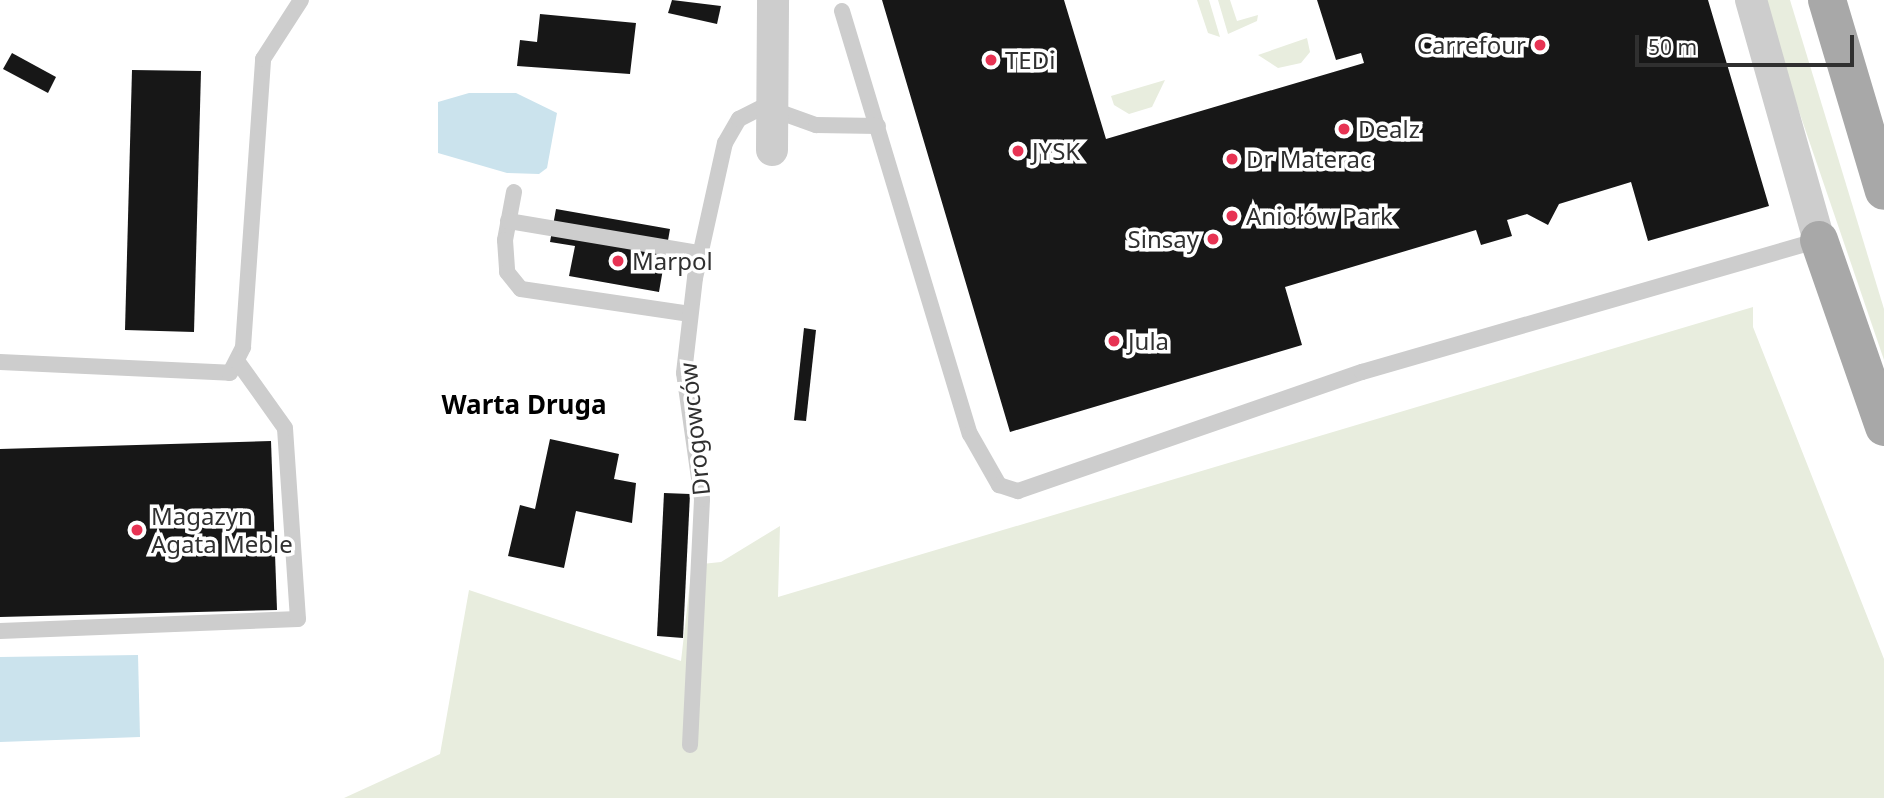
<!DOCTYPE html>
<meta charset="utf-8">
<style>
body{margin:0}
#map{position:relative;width:1884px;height:798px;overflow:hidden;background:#fff;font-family:"Noto Sans",sans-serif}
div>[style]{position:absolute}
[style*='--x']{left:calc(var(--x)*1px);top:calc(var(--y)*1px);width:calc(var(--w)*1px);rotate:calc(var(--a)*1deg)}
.green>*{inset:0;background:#e8edde}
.water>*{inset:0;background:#cbe3ed}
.building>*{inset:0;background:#171717}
.lane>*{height:16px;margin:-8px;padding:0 8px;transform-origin:8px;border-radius:8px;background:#cdcdcd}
.street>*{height:32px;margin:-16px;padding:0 16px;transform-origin:16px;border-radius:16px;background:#cdcdcd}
.primary>*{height:38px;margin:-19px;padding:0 19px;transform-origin:19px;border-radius:19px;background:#a8a8a8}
.dots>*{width:19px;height:19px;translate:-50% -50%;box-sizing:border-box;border:4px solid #fff;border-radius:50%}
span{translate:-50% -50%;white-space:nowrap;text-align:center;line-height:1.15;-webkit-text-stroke:7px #fff;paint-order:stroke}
.poi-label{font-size:24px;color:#303030}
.right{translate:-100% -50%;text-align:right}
.left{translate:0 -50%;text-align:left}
.street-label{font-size:24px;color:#303030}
.neighbourhood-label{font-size:26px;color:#000;font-weight:700}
.scale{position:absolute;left:1635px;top:35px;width:219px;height:32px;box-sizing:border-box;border:4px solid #303030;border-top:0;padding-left:9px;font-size:21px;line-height:24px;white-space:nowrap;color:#303030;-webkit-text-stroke:5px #fff;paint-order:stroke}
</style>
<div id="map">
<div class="green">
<i style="clip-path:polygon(1197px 0,1209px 0,1220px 37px,1208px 33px)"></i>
<i style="clip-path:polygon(1218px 0,1230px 0,1237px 21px,1258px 15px,1257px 21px,1228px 34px)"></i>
<i style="clip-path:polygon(1761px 0,1790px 0,1884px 309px,1884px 360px)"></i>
<i style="clip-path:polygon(1307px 38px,1310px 52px,1301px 63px,1278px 68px,1258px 55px)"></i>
<i style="clip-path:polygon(1165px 80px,1152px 107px,1129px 114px,1114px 105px,1111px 96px)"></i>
<i style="clip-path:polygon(1753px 307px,1753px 327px,1884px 659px,1884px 798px,344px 798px,440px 754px,469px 590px,681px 661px,692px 565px,721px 562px,780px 526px,778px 597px)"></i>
</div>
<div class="water">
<i style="clip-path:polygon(469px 93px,516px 93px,557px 113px,547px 168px,539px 174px,507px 173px,438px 153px,438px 102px)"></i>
<i style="clip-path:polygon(138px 655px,140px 737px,0 742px,0 657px)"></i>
</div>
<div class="building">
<i style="clip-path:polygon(672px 0,721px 6px,717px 24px,668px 13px)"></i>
<i style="clip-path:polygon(882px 0,1064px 0,1106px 139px,1364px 63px,1361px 53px,1336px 60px,1317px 0,1708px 0,1769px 206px,1648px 241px,1631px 182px,1559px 204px,1548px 225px,1527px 214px,1507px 220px,1512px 236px,1481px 245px,1476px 230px,1285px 287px,1302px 345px,1010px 432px)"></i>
<i style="clip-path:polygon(540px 14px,636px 23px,630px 74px,517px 66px,520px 40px,537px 42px)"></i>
<i style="clip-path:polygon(12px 53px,56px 77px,48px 93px,3px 69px)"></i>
<i style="clip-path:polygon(132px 70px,201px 71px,194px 332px,125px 330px)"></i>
<i style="clip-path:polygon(556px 209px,670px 229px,659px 292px,569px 276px,575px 246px,550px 242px)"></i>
<i style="clip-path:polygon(804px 328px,816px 330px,806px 421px,794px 420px)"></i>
<i style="clip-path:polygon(550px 439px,619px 454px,614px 479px,636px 483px,632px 523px,576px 511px,564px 568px,508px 556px,520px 505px,535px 509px)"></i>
<i style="clip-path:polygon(271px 441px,277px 610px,0 617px,0 449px)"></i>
<i style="clip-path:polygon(664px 493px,690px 494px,683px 638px,657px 636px)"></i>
</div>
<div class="lane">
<i style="--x:842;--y:11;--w:442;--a:73.2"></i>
<i style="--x:970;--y:434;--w:59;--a:60.4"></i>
<i style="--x:999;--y:485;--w:20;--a:18"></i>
<i style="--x:1018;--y:491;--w:364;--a:-19.1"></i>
<i style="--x:1362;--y:372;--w:476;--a:-16.1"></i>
<i style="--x:774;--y:110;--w:45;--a:19.7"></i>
<i style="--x:816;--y:125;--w:62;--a:0.9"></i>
<i style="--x:514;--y:192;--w:49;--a:100.6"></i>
<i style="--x:505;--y:240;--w:32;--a:86"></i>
<i style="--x:507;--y:272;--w:22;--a:51"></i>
<i style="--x:521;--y:289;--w:171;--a:8.4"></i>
<i style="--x:508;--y:221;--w:194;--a:9.5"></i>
<i style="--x:0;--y:362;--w:230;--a:2.7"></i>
<i style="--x:230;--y:373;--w:29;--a:-63"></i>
<i style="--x:243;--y:347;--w:289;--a:-86"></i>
<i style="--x:263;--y:59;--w:70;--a:-57.2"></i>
<i style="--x:0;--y:631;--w:298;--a:-2.3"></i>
<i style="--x:298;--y:619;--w:191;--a:-93.9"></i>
<i style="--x:285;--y:428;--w:81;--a:-125.5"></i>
<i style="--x:690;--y:745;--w:246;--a:-87.2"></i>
<i style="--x:702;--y:499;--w:127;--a:-98.1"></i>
<i style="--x:684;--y:373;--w:96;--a:-83.4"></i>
<i style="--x:695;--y:278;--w:138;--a:-77.5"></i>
<i style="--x:725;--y:143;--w:28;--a:-60"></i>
<i style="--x:739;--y:119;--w:39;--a:-27"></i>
</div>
<div class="street">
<i style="--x:1751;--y:0;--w:249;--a:74.2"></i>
<i style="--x:772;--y:150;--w:150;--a:-89.6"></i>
</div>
<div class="primary">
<i style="--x:1827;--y:0;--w:199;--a:73.4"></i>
<i style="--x:1819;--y:240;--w:198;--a:70.8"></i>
</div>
<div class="dots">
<i style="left:1540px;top:45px;background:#e73353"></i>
<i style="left:991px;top:60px;background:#e73353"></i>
<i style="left:1344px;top:129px;background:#e73353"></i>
<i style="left:1018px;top:151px;background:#e73353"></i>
<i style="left:1232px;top:159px;background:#e73353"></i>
<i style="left:1232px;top:216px;background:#e73353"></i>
<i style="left:1213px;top:239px;background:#e73353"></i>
<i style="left:618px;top:261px;background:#e73353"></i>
<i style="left:1114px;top:341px;background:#e73353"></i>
<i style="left:137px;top:530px;background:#e73353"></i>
</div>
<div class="poi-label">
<span class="right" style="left:1526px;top:45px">Carrefour</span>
<span class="left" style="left:1005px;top:60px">TEDi</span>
<span class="left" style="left:1358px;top:129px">Dealz</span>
<span class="left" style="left:1032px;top:151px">JYSK</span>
<span class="left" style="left:1246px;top:159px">Dr Materac</span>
<span class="left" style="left:1246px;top:216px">Aniołów Park</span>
<span class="right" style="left:1199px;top:239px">Sinsay</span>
<span class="left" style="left:632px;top:261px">Marpol</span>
<span class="left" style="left:1128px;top:341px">Jula</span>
<span class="left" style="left:151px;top:530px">Magazyn<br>Agata Meble</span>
</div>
<div class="street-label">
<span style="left:694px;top:429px;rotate:-96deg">Drogowców</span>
</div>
<div class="neighbourhood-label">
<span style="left:524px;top:405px">Warta Druga</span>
</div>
<div class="scale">50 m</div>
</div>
